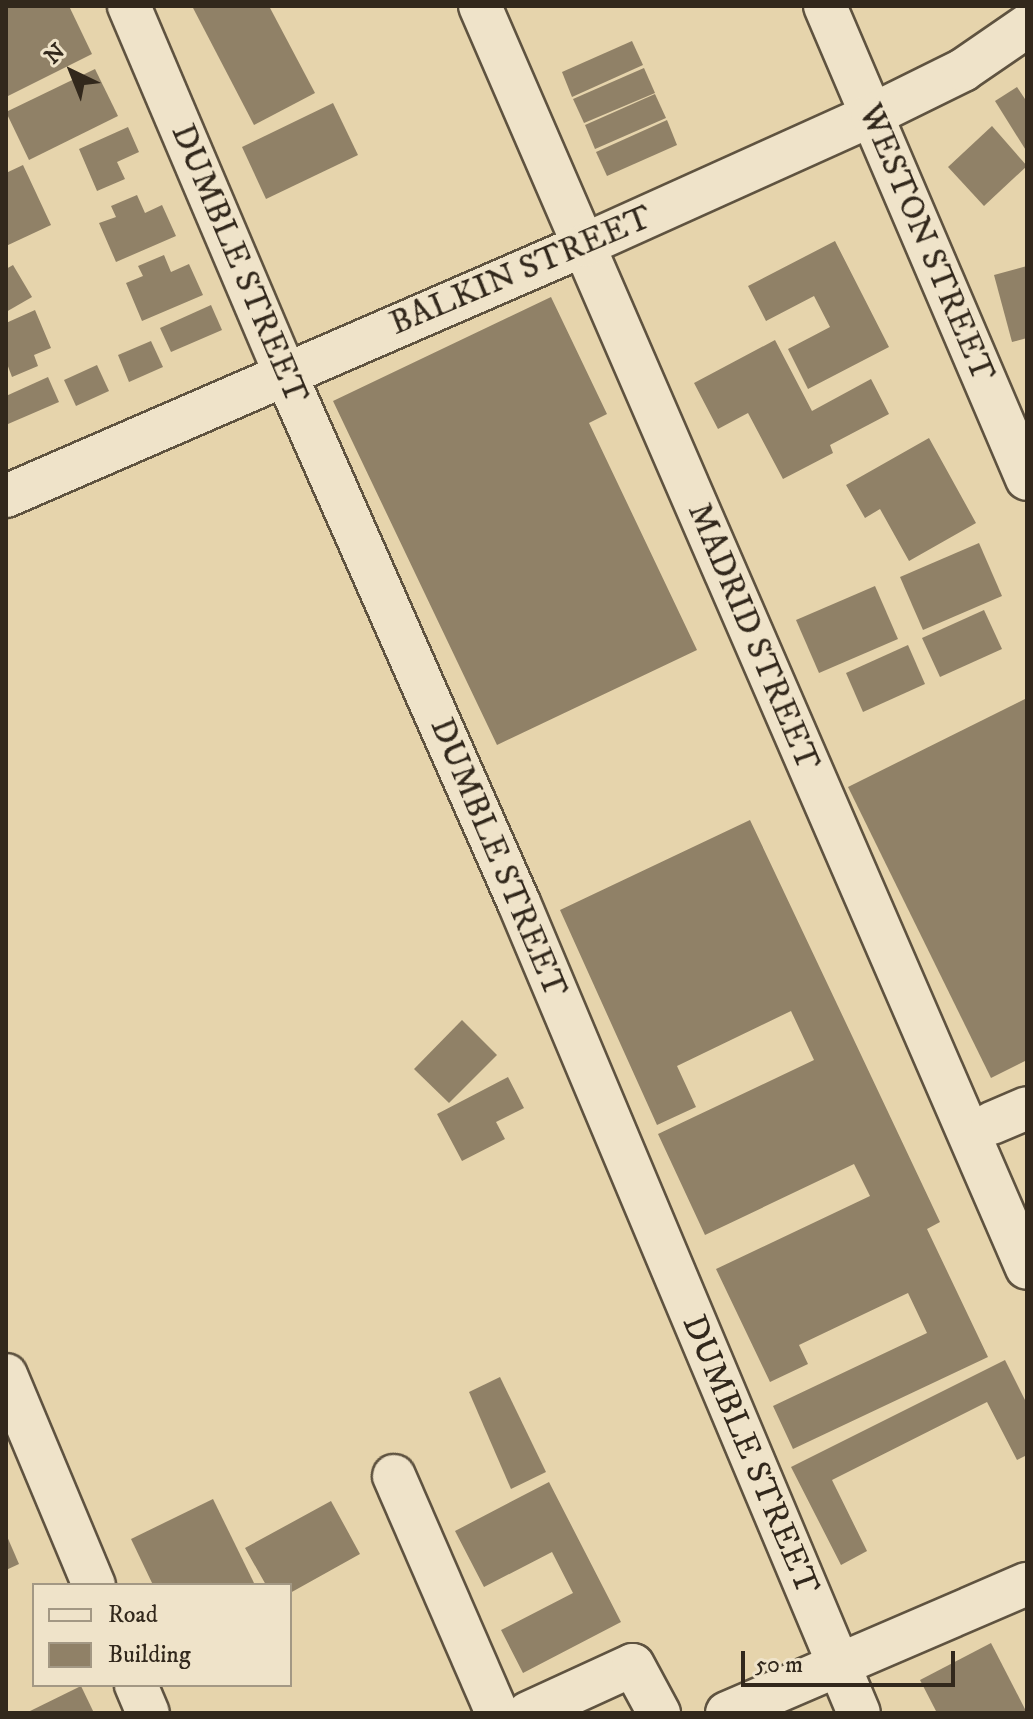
<!DOCTYPE html>
<style>
body{margin:0}
#map{position:relative;width:1033px;height:1719px;overflow:hidden;background:#e6d4ac;font-family:"IM FELL DW Pica",serif}
div>[style]{position:absolute}
[style*='--x']{left:calc(var(--x)*1px);top:calc(var(--y)*1px);width:calc(var(--w)*1px);rotate:calc(var(--a)*1deg)}
.building>*{inset:0;background:#908167}
.roads{filter:drop-shadow(2px 0 #5f5340) drop-shadow(-2px 0 #5f5340) drop-shadow(0 2px #5f5340) drop-shadow(0 -2px #5f5340)}
.minor>*{height:42px;margin:-21px;padding:0 21px;transform-origin:21px;border-radius:21px;background:#efe3c9}
span{translate:-50% -50%;white-space:nowrap;text-align:center;line-height:1.15;-webkit-text-stroke:6px #efe3c9;paint-order:stroke}
.street-label{font-size:34px;color:#32281c}
.frame{position:absolute;inset:0;border:8px solid #32281c;pointer-events:none}
.legend{position:absolute;left:32px;top:1583px;width:260px;height:104px;box-sizing:border-box;background:#efe3c9;border:2px solid #a39884;margin:0;padding:10px 14px;list-style:none;font-size:24px;color:#32281c}
.legend li{display:flex;align-items:center;gap:16px;height:40px}
.legend b{width:40px;border:2px solid #a39884}
.north{position:absolute;left:32px;top:32px;width:80px;height:80px;-webkit-text-stroke:6px #efe3c9;paint-order:stroke;rotate:317deg;font-size:22px;font-weight:700;line-height:32px;text-align:center;color:#32281c}
.north::after{content:'';display:block;margin:auto;width:28px;height:36px;background:#32281c;clip-path:polygon(50% 0,100% 100%,50% 72%,0 100%)}
.scale{position:absolute;left:741px;top:1651px;width:214px;height:36px;box-sizing:border-box;border:4px solid #32281c;border-top:0;padding-left:10px;font-size:24px;line-height:28px;white-space:nowrap;color:#32281c;-webkit-text-stroke:6px #efe3c9;paint-order:stroke}
</style>
<div id="map">
<div class="building">
<i style="clip-path:polygon(69px 6px,92px 54px,6px 97px,6px 7px)"></i>
<i style="clip-path:polygon(192px 6px,269px 6px,315px 93px,254px 125px)"></i>
<i style="clip-path:polygon(632px 41px,643px 65px,572px 97px,562px 72px)"></i>
<i style="clip-path:polygon(644px 68px,655px 93px,584px 123px,573px 99px)"></i>
<i style="clip-path:polygon(95px 69px,118px 116px,29px 160px,6px 112px)"></i>
<i style="clip-path:polygon(1017px 87px,1027px 102px,1027px 152px,995px 101px)"></i>
<i style="clip-path:polygon(655px 94px,666px 118px,595px 149px,585px 125px)"></i>
<i style="clip-path:polygon(333px 103px,358px 155px,266px 199px,242px 147px)"></i>
<i style="clip-path:polygon(667px 120px,677px 145px,607px 176px,596px 152px)"></i>
<i style="clip-path:polygon(992px 126px,1027px 166px,984px 206px,948px 167px)"></i>
<i style="clip-path:polygon(128px 127px,139px 152px,117px 162px,125px 179px,97px 191px,79px 149px)"></i>
<i style="clip-path:polygon(23px 165px,51px 225px,6px 246px,6px 173px)"></i>
<i style="clip-path:polygon(137px 195px,145px 213px,162px 205px,176px 236px,116px 262px,99px 223px,116px 217px,111px 206px)"></i>
<i style="clip-path:polygon(835px 241px,889px 347px,808px 389px,788px 349px,830px 327px,814px 296px,766px 321px,748px 286px)"></i>
<i style="clip-path:polygon(164px 255px,171px 272px,189px 264px,203px 295px,142px 321px,126px 283px,143px 276px,138px 266px)"></i>
<i style="clip-path:polygon(13px 265px,32px 297px,6px 312px,6px 269px)"></i>
<i style="clip-path:polygon(1027px 266px,1027px 338px,1012px 342px,994px 275px)"></i>
<i style="clip-path:polygon(551px 297px,607px 414px,589px 423px,697px 650px,497px 745px,333px 401px)"></i>
<i style="clip-path:polygon(211px 305px,222px 330px,171px 352px,160px 328px)"></i>
<i style="clip-path:polygon(35px 310px,51px 348px,34px 355px,38px 366px,12px 377px,6px 361px,6px 323px)"></i>
<i style="clip-path:polygon(775px 340px,812px 411px,871px 379px,889px 414px,830px 445px,833px 453px,783px 479px,748px 413px,718px 429px,694px 383px)"></i>
<i style="clip-path:polygon(151px 341px,163px 367px,129px 382px,118px 355px)"></i>
<i style="clip-path:polygon(97px 365px,109px 391px,76px 406px,64px 380px)"></i>
<i style="clip-path:polygon(48px 377px,59px 402px,8px 424px,6px 396px)"></i>
<i style="clip-path:polygon(929px 438px,976px 523px,909px 561px,880px 509px,865px 518px,846px 485px)"></i>
<i style="clip-path:polygon(979px 543px,1002px 596px,923px 630px,900px 577px)"></i>
<i style="clip-path:polygon(875px 586px,898px 639px,819px 673px,796px 620px)"></i>
<i style="clip-path:polygon(984px 610px,1002px 649px,940px 677px,922px 638px)"></i>
<i style="clip-path:polygon(908px 645px,925px 684px,863px 712px,846px 673px)"></i>
<i style="clip-path:polygon(1027px 698px,1027px 1060px,991px 1078px,848px 787px)"></i>
<i style="clip-path:polygon(750px 820px,940px 1222px,927px 1229px,988px 1357px,793px 1449px,773px 1406px,927px 1333px,908px 1293px,799px 1345px,808px 1364px,770px 1382px,716px 1269px,870px 1196px,854px 1164px,705px 1235px,658px 1134px,814px 1060px,791px 1011px,677px 1066px,696px 1107px,657px 1125px,560px 910px)"></i>
<i style="clip-path:polygon(462px 1020px,497px 1055px,449px 1103px,414px 1069px)"></i>
<i style="clip-path:polygon(508px 1077px,524px 1108px,496px 1122px,505px 1139px,462px 1161px,437px 1114px)"></i>
<i style="clip-path:polygon(1005px 1360px,1027px 1404px,1027px 1455px,1017px 1460px,987px 1402px,832px 1480px,867px 1551px,841px 1565px,791px 1467px)"></i>
<i style="clip-path:polygon(500px 1377px,546px 1472px,511px 1489px,469px 1392px)"></i>
<i style="clip-path:polygon(549px 1482px,621px 1622px,523px 1673px,501px 1630px,573px 1593px,552px 1552px,484px 1587px,455px 1531px)"></i>
<i style="clip-path:polygon(213px 1499px,255px 1585px,153px 1585px,131px 1539px)"></i>
<i style="clip-path:polygon(331px 1501px,360px 1554px,290px 1593px,290px 1585px,266px 1585px,245px 1548px)"></i>
<i style="clip-path:polygon(6px 1534px,19px 1564px,6px 1570px)"></i>
<i style="clip-path:polygon(991px 1643px,1027px 1713px,937px 1713px,920px 1680px)"></i>
<i style="clip-path:polygon(81px 1686px,94px 1713px,26px 1713px)"></i>
</div>
<div class="roads">
<div class="minor">
<i style="--x:129;--y:6;--w:399;--a:67"></i>
<i style="--x:285;--y:373;--w:579;--a:66.18"></i>
<i style="--x:519;--y:903;--w:878;--a:67.23"></i>
<i style="--x:480;--y:6;--w:1375;--a:66.57"></i>
<i style="--x:825;--y:6;--w:514;--a:66.87"></i>
<i style="--x:6;--y:496;--w:630;--a:-23.47"></i>
<i style="--x:584;--y:245;--w:316;--a:-24.3"></i>
<i style="--x:872;--y:115;--w:102;--a:-26.3"></i>
<i style="--x:963;--y:70;--w:78;--a:-34.5"></i>
<i style="--x:992;--y:1123;--w:38;--a:-23"></i>
<i style="--x:6;--y:1375;--w:228;--a:67.3"></i>
<i style="--x:394;--y:1476;--w:258;--a:66.5"></i>
<i style="--x:136;--y:1685;--w:30;--a:67"></i>
<i style="--x:528;--y:1713;--w:115;--a:-24.6"></i>
<i style="--x:633;--y:1665;--w:55;--a:61.6"></i>
<i style="--x:727;--y:1713;--w:327;--a:-23.3"></i>
</div>
</div>
<div class="street-label">
<span style="left:926px;top:243px;rotate:67deg">WESTON STREET</span>
<span style="left:239px;top:264px;rotate:67deg">DUMBLE STREET</span>
<span style="left:521px;top:271px;rotate:-23deg">BALKIN STREET</span>
<span style="left:753px;top:637px;rotate:67deg">MADRID STREET</span>
<span style="left:498px;top:858px;rotate:67deg">DUMBLE STREET</span>
<span style="left:750px;top:1455px;rotate:67deg">DUMBLE STREET</span>
</div>
<div class="frame"></div>
<ul class="legend">
<li><b style="height:10px;background:#efe3c9"></b>Road</li>
<li><b style="height:22px;background:#908167"></b>Building</li>
</ul>
<div class="north">N</div>
<div class="scale">50 m</div>
</div>
